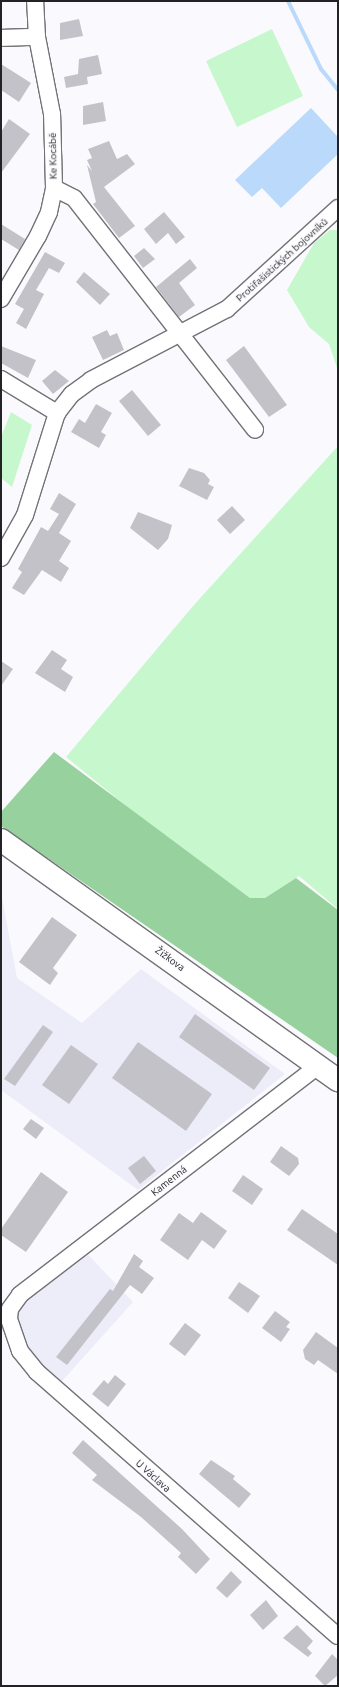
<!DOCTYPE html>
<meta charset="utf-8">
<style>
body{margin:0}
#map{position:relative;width:339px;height:1687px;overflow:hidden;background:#fafafe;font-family:Ubuntu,sans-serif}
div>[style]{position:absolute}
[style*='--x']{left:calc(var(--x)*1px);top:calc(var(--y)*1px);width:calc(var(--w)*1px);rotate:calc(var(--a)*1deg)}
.built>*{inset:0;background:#edecf9}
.green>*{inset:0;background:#c7f7cc}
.forest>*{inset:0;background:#97d29e}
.water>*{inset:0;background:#bbd9fa}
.stream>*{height:4px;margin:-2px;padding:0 2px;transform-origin:2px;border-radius:2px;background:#bbd9fa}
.building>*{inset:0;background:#c3c2c8}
.roads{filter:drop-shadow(1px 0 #727277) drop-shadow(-1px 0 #727277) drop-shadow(0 1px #727277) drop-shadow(0 -1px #727277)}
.street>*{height:16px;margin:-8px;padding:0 8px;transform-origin:8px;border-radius:8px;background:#fff}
.secondary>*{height:22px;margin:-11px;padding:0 11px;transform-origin:11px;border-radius:11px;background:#fff}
span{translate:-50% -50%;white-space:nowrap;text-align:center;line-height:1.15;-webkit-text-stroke:3px #fafafe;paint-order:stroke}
.street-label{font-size:10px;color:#232325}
.frame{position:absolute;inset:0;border:2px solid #232325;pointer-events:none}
</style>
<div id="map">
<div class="built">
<i style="clip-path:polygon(1px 892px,17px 978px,82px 1023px,141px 969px,285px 1074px,138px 1190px,1px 1090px)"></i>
<i style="clip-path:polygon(78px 1244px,133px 1302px,55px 1389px,7px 1327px,1px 1332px,1px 1302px,7px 1308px)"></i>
</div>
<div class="green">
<i style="clip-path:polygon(272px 29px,303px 96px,237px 127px,206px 61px)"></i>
<i style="clip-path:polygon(330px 230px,338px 230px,338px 371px,329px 344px,309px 327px,287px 290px,314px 243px)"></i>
<i style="clip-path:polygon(11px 412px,32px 425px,12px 487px,1px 478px,1px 437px)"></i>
<i style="clip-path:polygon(338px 446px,338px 909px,299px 876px,265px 898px,250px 898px,135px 813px,66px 757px,193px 606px)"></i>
</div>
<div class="forest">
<i style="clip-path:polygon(54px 752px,250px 898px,265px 898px,296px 878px,338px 910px,338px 1058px,1px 826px,1px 812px)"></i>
</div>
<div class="water">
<i style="clip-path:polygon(311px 108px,338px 137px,338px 154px,281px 208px,262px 188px,252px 197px,235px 180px)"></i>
</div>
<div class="stream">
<i style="--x:288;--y:1;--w:76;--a:64.1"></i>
<i style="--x:321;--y:69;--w:27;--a:51"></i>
</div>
<div class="building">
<i style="clip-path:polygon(79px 19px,83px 36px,60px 40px,60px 23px)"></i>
<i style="clip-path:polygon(98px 55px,102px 74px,87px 77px,88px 84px,66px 88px,64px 77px,78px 74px,79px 59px)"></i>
<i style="clip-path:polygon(1px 64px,31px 83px,19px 102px,1px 90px)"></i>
<i style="clip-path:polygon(103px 102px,106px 121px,83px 125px,83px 106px)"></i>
<i style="clip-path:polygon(9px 119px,30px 134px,1px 173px,1px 132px)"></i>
<i style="clip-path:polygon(109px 141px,117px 159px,127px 154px,135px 164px,104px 187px,135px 226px,119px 238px,93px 204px,96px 202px,87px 165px,92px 171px,87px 160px,92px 158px,88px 149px)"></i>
<i style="clip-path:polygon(164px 212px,185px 237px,176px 244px,168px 233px,156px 244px,144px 229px)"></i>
<i style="clip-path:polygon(1px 224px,25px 239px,19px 250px,1px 239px)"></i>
<i style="clip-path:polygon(144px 248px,155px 259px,143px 268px,134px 256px)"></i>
<i style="clip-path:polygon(45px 252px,65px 263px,59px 273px,49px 268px,36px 290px,44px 294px,26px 329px,16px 323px,24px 309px,15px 304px)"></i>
<i style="clip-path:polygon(190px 259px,197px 268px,179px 283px,195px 305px,179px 317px,156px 287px)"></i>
<i style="clip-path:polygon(84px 272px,110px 294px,100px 305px,76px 282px)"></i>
<i style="clip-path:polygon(107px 330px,110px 336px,117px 333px,124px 350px,103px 360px,92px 337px)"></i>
<i style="clip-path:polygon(1px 346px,36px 360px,28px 378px,1px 363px)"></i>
<i style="clip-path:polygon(244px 346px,287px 405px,269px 417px,226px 360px)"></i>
<i style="clip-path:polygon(55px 370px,69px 381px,53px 394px,42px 381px)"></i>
<i style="clip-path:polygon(132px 390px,161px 425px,148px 436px,119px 401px)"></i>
<i style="clip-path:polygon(96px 404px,112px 413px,101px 432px,106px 435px,99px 448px,71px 432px,79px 419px,85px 423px)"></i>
<i style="clip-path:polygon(189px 468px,204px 473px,210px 480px,208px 484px,214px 487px,207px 500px,179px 486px)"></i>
<i style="clip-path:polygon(59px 493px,76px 504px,59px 533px,71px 541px,59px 561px,69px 568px,61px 582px,42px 570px,24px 595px,12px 588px,22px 572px,18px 569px,41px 527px,48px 531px,59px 514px,50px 509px)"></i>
<i style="clip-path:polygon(232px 506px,245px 520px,230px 534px,217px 520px)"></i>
<i style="clip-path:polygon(138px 512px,172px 525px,168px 539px,158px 550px,130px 528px)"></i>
<i style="clip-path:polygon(52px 650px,67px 660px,61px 669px,73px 677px,65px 692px,35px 673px)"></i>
<i style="clip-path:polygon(1px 661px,13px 669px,1px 686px)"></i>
<i style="clip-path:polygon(52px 917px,77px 935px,53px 968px,58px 973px,50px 985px,19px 962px)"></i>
<i style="clip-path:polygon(195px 1014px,270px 1068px,254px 1090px,179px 1037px)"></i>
<i style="clip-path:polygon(43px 1025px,53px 1032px,15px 1086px,4px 1079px)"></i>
<i style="clip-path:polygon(138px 1042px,212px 1094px,186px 1131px,112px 1078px)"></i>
<i style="clip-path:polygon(71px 1045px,98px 1064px,69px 1104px,42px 1085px)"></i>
<i style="clip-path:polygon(31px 1119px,44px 1128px,36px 1139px,23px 1129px)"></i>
<i style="clip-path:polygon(281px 1146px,298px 1158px,299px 1164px,289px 1176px,270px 1162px)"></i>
<i style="clip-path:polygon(144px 1156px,156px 1171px,140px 1184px,128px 1168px)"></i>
<i style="clip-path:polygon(41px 1172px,68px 1192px,26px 1252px,1px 1235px,1px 1229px)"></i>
<i style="clip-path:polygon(243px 1175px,263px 1189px,252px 1205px,232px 1191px)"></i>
<i style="clip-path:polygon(302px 1209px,338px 1234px,338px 1265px,287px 1230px)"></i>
<i style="clip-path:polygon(201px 1212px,227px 1231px,214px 1249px,202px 1240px,188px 1260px,160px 1240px,179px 1213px,193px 1223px)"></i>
<i style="clip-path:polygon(134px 1254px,143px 1261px,139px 1267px,154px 1278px,142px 1294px,130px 1285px,67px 1365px,56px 1357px,110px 1289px,113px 1291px)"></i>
<i style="clip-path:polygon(239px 1282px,260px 1296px,248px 1313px,228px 1298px)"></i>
<i style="clip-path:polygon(275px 1311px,290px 1322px,286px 1327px,290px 1329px,281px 1342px,262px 1328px)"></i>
<i style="clip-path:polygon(185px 1323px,201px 1335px,185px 1356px,169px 1344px)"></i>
<i style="clip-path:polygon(316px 1332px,338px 1348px,338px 1374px,318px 1360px,314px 1365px,305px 1359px,303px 1350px)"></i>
<i style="clip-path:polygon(115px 1375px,126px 1384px,108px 1407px,92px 1394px,104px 1380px,108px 1384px)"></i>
<i style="clip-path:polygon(83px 1440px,182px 1529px,210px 1559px,196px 1574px,178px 1557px,181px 1553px,141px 1517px,92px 1480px,97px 1475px,72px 1453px)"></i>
<i style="clip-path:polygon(211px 1460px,235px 1476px,233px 1479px,251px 1494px,239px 1508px,199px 1474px)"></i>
<i style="clip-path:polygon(231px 1571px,242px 1582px,227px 1598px,216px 1588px)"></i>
<i style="clip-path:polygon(266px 1600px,278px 1616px,263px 1630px,250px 1615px)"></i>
<i style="clip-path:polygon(297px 1625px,313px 1641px,307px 1648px,312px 1653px,308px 1657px,283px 1638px)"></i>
<i style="clip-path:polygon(332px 1654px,338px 1660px,338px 1675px,325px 1686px,315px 1676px)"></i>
</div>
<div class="roads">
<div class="street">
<i style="--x:1;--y:38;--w:36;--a:-2"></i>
<i style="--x:54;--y:188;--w:22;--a:27"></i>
<i style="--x:74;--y:198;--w:294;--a:52"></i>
<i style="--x:1;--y:299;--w:73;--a:-59.6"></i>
<i style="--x:38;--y:236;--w:26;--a:-65"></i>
<i style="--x:49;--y:212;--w:25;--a:-78"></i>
<i style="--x:54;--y:188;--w:74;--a:-91.5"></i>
<i style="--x:52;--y:114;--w:78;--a:-101"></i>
<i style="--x:37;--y:37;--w:36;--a:-93"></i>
<i style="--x:1;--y:379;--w:66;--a:31.3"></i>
<i style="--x:1;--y:558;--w:49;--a:-60.8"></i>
<i style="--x:25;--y:515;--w:107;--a:-72.6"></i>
<i style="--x:57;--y:413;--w:24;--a:-52"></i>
<i style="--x:72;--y:394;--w:24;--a:-36"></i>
<i style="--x:91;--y:380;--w:153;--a:-27.6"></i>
<i style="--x:227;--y:309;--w:150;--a:-42.3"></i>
<i style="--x:318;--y:1066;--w:376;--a:142.5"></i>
<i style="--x:20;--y:1295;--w:17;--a:126"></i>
<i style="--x:10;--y:1309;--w:10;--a:96"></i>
<i style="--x:9;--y:1319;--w:34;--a:71"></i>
<i style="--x:20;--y:1351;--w:27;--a:51"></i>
<i style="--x:37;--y:1372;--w:400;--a:41.3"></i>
</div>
<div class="secondary">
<i style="--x:1;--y:840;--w:414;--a:35.5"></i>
</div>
</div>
<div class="street-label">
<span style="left:53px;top:156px;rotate:-91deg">Ke Kocábě</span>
<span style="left:282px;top:260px;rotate:-42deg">Protifašistických bojovníků</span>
<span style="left:170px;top:959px;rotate:36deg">Žižkova</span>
<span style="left:169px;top:1181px;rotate:-38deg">Kamenná</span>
<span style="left:153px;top:1476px;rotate:42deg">U Václava</span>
</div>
<div class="frame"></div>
</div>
